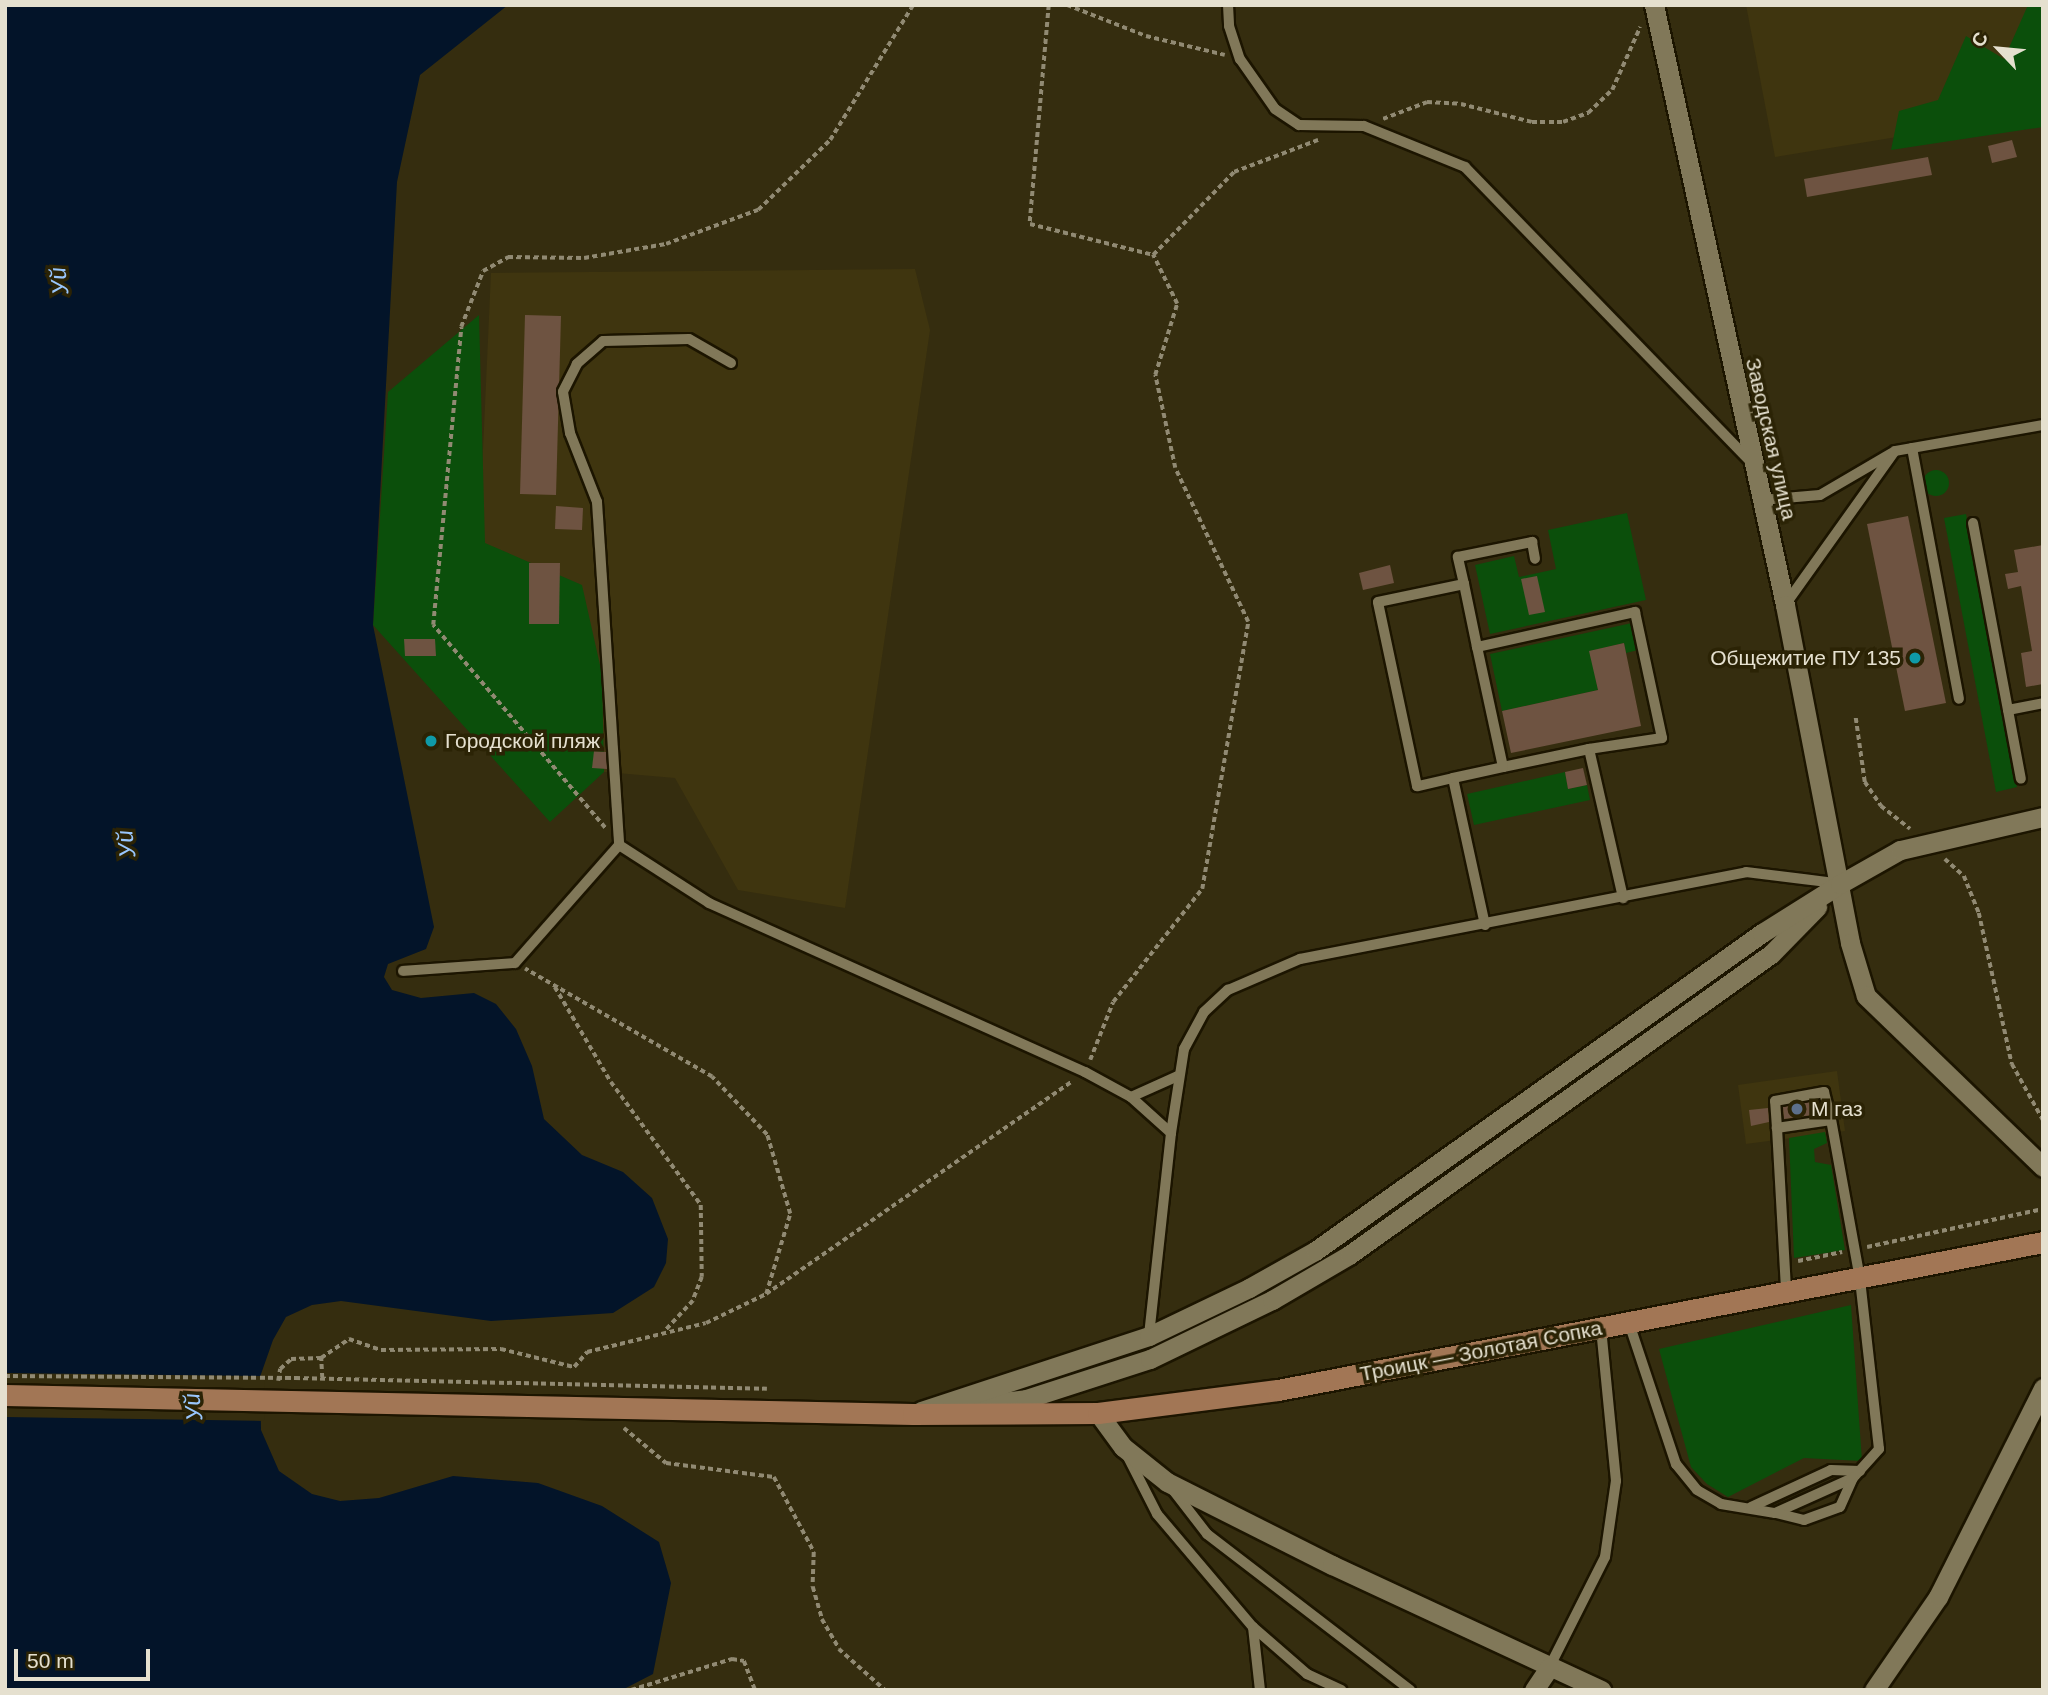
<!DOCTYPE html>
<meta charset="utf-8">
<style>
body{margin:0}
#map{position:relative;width:2048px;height:1695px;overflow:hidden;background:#352d0f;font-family:Helvetica,sans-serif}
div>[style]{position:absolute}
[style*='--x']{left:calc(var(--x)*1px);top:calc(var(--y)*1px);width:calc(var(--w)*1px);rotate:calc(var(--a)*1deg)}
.built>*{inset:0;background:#3f350f}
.green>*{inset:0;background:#0b4f0b}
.round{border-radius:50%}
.water>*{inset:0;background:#031429}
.pier>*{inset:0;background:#352d0f}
.building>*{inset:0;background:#6e5341}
.path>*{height:3.5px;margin-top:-1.75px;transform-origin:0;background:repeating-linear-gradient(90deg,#918a73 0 5px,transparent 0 8.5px)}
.roads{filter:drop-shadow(2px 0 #1c1500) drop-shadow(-2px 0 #1c1500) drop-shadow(0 2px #1c1500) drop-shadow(0 -2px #1c1500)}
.lane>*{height:10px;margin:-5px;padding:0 5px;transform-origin:5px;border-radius:5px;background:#817859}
.street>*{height:19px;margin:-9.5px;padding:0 9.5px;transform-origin:9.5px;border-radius:9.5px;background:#817859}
.secondary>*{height:21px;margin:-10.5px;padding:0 10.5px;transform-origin:10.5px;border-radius:10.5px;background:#a27655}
.path-bridge>*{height:3.5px;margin-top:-1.75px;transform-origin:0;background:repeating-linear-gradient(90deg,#918a73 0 5px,transparent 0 8.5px)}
.dots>*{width:19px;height:19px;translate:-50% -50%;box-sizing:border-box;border:4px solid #2b2305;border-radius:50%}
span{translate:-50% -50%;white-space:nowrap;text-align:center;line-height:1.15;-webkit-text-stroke:7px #2b2305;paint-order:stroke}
.street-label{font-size:21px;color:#e5e0cf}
.poi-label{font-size:21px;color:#e5e0cf}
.right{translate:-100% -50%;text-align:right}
.left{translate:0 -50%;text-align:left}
.water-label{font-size:23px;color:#99c6fd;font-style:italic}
.frame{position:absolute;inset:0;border:7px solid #e5e0cf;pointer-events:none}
.north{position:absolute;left:1964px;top:14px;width:70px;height:70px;-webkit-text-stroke:5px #2b2305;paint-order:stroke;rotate:296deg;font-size:19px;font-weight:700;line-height:28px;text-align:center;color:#e5e0cf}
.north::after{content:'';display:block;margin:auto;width:24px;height:32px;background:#e5e0cf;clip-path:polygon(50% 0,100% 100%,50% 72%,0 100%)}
.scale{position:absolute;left:14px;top:1649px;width:136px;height:32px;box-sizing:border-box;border:4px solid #e5e0cf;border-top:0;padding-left:9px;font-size:21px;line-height:24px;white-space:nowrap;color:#e5e0cf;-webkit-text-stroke:5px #2b2305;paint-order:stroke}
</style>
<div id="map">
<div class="built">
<i style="clip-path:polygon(1746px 5px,2043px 5px,2043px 113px,1775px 157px)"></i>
<i style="clip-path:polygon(915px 269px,930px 330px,845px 908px,738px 890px,675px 778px,525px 765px,474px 648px,491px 273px)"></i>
<i style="clip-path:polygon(1837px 1071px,1845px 1131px,1746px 1144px,1738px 1085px)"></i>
</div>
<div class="green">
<i style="clip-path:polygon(2028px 5px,2043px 5px,2043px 127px,1891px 150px,1899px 111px,1938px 100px,1966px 36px,2004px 59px)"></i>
<i style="clip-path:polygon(479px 315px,485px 543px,582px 585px,602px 674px,604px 772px,550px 822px,373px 625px,388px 392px)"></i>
<i class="round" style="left:1923px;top:470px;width:26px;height:26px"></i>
<i style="clip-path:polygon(1627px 513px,1646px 600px,1490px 634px,1475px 565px,1514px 556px,1519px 577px,1556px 569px,1548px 530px)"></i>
<i style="clip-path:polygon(1966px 514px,2017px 787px,1996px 792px,1944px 518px)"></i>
<i style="clip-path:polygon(1632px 623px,1638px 650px,1626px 653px,1624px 643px,1590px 651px,1598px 690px,1502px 711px,1490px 654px)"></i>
<i style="clip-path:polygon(1565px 772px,1568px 789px,1587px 785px,1590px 800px,1474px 825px,1467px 794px)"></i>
<i style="clip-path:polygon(1758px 943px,1765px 951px,1296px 1281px,1145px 1354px,1143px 1347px,1225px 1306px)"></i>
<i style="clip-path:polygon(1825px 1132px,1827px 1143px,1814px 1149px,1815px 1162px,1831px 1165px,1845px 1250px,1794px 1258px,1789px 1138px)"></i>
<i style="clip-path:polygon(1851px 1305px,1862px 1461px,1804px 1458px,1728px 1497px,1707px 1484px,1691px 1467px,1659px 1349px)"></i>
</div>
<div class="water">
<i style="clip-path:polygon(5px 5px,508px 5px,420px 75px,397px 182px,373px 625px,434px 927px,426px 949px,388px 964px,384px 977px,392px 990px,421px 998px,474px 993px,496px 1004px,516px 1029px,532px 1066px,544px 1119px,582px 1155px,623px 1172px,652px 1198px,668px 1239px,666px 1263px,654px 1287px,613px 1313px,491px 1321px,341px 1301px,312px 1305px,286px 1317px,273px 1340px,260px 1377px,261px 1430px,279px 1471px,312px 1494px,340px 1501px,379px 1498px,453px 1476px,538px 1483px,602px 1506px,659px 1542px,671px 1583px,653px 1674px,622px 1690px,5px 1690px)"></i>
</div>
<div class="pier">
<i style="clip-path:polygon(5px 1373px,264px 1376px,265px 1421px,5px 1417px)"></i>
</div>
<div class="building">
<i style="clip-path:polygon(2012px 140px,2017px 157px,1992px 163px,1988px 146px)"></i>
<i style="clip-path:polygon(1928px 157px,1932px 175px,1807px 197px,1804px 179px)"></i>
<i style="clip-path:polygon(525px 315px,561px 316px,556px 495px,520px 494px)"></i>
<i style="clip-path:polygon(556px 506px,583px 508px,582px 530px,555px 529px)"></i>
<i style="clip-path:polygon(1908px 516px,1946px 703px,1905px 711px,1867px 524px)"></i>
<i style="clip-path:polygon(2043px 545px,2043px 684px,2026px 687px,2021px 653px,2032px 651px,2021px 586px,2008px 589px,2005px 574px,2018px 572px,2014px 550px)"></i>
<i style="clip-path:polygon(529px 563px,560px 563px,559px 624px,529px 624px)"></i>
<i style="clip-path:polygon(1390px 565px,1394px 583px,1363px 590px,1359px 573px)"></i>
<i style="clip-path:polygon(1537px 576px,1545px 612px,1529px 615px,1521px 579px)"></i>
<i style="clip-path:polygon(404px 639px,435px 639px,436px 656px,405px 656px)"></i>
<i style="clip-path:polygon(1624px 643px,1641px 726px,1511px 753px,1502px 711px,1598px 690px,1589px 651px)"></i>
<i style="clip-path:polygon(594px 751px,606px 752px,607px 769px,592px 768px)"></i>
<i style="clip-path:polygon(1583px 768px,1587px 785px,1568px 789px,1565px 772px)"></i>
<i style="clip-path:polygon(1809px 1102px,1812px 1115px,1784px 1119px,1783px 1107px)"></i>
<i style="clip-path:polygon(1768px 1108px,1769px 1122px,1751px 1126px,1749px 1110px)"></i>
</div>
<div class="path">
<i style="--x:1049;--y:5;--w:220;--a:95"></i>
<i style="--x:1030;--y:224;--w:127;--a:14.1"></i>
<i style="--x:1067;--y:5;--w:85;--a:21.4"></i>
<i style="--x:1146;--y:36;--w:81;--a:13.5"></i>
<i style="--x:1383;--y:119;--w:47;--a:-21.1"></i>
<i style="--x:1427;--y:102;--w:34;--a:3"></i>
<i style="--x:1461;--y:104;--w:73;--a:14.2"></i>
<i style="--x:1532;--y:122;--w:31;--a:0"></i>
<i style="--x:1563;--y:122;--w:27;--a:-20"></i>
<i style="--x:1588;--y:113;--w:33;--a:-44"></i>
<i style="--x:1612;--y:90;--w:69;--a:-66"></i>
<i style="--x:1856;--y:718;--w:65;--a:82"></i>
<i style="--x:1865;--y:782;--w:29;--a:56"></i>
<i style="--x:1881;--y:806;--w:37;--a:38"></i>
<i style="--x:605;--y:828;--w:266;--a:-130.3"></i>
<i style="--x:433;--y:625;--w:299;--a:-84.6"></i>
<i style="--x:461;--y:327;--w:60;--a:-68.6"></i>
<i style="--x:483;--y:271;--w:29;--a:-29"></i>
<i style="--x:508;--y:257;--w:76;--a:0.8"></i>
<i style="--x:584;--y:258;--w:83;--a:-9.7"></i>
<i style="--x:666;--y:244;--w:98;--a:-20.3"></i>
<i style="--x:758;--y:210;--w:100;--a:-44.2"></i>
<i style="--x:830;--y:140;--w:158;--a:-58.4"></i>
<i style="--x:1945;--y:859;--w:25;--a:42"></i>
<i style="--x:1964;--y:876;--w:40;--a:68"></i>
<i style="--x:1979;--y:913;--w:155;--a:77.7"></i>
<i style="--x:2012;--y:1064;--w:64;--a:61"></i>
<i style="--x:555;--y:987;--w:110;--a:59.5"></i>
<i style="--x:611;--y:1082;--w:152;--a:53.8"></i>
<i style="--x:701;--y:1205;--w:72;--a:89.2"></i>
<i style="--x:702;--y:1277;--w:26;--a:111"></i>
<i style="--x:693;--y:1301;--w:41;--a:133"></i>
<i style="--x:1090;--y:1060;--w:62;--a:-68.4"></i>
<i style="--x:1113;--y:1002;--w:144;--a:-51.8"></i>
<i style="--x:1202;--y:889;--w:271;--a:-80.2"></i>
<i style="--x:1248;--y:622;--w:170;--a:-115.4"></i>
<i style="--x:1175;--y:468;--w:95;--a:-102.1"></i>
<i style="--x:1155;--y:375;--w:74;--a:-72.8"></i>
<i style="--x:1177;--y:304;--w:55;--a:-116.1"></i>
<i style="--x:1153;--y:255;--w:116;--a:-45.7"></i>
<i style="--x:1234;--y:172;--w:90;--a:-20.9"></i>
<i style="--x:1867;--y:1247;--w:180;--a:-12.2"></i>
<i style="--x:1798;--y:1261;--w:45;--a:-11.6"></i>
<i style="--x:766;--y:1294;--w:373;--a:-34.8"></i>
<i style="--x:295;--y:1378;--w:472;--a:1.3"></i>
<i style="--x:322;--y:1378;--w:20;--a:-93"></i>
<i style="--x:321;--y:1358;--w:34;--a:-34"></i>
<i style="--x:349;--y:1339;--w:34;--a:19"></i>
<i style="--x:381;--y:1350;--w:120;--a:-0.5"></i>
<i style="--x:501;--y:1349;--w:75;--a:13.9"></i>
<i style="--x:574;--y:1367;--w:20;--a:-49"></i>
<i style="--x:587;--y:1352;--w:122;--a:-13.7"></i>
<i style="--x:706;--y:1323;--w:67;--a:-25.8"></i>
<i style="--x:766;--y:1294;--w:84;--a:-73.3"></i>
<i style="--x:790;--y:1214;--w:82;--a:-106.2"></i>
<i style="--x:767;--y:1135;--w:80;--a:-133.5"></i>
<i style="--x:712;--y:1077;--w:216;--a:-150"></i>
<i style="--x:278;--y:1381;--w:12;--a:-81"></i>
<i style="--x:280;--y:1369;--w:15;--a:-42"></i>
<i style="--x:291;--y:1359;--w:30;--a:-2"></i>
<i style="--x:624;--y:1428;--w:55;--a:39.8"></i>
<i style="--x:666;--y:1463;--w:109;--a:7.4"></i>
<i style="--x:774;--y:1477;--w:85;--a:61.9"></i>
<i style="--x:814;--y:1552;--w:35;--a:92"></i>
<i style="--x:813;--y:1587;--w:33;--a:74"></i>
<i style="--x:822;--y:1619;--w:34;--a:60"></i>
<i style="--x:839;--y:1649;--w:62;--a:41.7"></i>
<i style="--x:631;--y:1690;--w:106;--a:-17.1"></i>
<i style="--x:732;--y:1659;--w:12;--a:9"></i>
<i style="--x:744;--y:1661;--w:31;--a:69"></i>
</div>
<div class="roads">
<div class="lane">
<i style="--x:1228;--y:5;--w:21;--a:87"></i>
<i style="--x:1229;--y:26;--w:35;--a:72"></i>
<i style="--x:1240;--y:59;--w:61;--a:55"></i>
<i style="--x:1275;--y:109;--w:29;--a:34"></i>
<i style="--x:1299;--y:125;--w:65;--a:0.9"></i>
<i style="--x:1364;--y:126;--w:109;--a:22.1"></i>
<i style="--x:1465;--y:167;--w:408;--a:45.9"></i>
<i style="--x:731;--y:363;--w:48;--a:-150.3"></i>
<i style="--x:689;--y:339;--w:86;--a:178.7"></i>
<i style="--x:603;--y:341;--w:35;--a:139"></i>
<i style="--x:577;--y:364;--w:31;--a:117"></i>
<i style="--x:563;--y:392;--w:42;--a:80.3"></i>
<i style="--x:570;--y:433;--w:74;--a:68.6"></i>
<i style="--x:597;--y:502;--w:344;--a:86.3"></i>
<i style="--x:619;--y:845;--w:107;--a:32.8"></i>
<i style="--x:709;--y:903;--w:412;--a:24.2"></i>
<i style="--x:1085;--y:1072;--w:52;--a:28.5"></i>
<i style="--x:1131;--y:1097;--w:54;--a:42"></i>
<i style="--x:1171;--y:1133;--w:203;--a:96.2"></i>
<i style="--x:1912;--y:448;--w:255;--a:79.4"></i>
<i style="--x:1761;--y:500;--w:59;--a:-4.8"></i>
<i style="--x:1820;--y:495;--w:83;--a:-30.3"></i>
<i style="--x:1973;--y:523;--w:260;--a:79.4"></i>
<i style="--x:1464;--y:584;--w:28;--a:-103"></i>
<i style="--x:1458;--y:557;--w:76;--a:-11.5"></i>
<i style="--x:1532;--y:542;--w:17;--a:80"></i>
<i style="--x:1785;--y:605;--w:189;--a:-54.5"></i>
<i style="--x:1895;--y:451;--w:150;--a:-10"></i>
<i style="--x:2008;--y:710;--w:36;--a:-11"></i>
<i style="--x:1503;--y:767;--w:88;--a:-11.8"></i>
<i style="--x:1589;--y:749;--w:153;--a:77.1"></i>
<i style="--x:1453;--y:778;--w:37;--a:167"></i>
<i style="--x:1417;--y:786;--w:188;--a:-102"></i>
<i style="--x:1378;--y:602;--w:88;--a:-11.8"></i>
<i style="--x:1464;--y:584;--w:64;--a:78.3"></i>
<i style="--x:1485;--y:925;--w:150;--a:-102.3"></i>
<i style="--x:1453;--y:778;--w:51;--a:-12.4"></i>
<i style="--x:1503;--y:767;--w:123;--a:-102.2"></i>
<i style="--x:1477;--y:647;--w:162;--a:-12.5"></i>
<i style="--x:1635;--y:612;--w:129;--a:77.9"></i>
<i style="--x:1662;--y:738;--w:74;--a:171.4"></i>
<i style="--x:403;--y:971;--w:112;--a:-4.1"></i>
<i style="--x:515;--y:963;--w:157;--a:-48.6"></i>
<i style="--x:1131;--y:1097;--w:51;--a:-24.1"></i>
<i style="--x:1777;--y:1128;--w:27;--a:-94"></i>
<i style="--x:1775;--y:1101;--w:50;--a:-10.4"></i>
<i style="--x:1824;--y:1092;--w:29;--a:76"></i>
<i style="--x:1171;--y:1133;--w:85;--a:-81.2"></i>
<i style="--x:1184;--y:1049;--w:42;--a:-61.6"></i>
<i style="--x:1204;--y:1012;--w:33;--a:-43"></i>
<i style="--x:1228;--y:990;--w:78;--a:-23.3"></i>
<i style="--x:1300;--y:959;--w:454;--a:-11"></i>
<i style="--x:1746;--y:872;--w:91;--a:7"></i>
<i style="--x:1629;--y:1323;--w:149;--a:71.6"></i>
<i style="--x:1676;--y:1464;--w:33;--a:51"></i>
<i style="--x:1697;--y:1490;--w:28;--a:30"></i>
<i style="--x:1721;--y:1504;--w:55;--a:9.5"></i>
<i style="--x:1775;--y:1513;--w:85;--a:-24.2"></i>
<i style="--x:1853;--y:1478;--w:39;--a:-48"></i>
<i style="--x:1879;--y:1449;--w:171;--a:-96.4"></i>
<i style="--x:1860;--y:1279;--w:162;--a:-100.3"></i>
<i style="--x:1831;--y:1120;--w:55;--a:171.6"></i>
<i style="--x:1777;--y:1128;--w:163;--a:86.8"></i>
<i style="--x:1128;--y:1457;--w:64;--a:63"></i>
<i style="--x:1157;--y:1514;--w:148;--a:49.7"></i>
<i style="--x:1253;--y:1627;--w:72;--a:41"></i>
<i style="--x:1307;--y:1674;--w:38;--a:25"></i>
<i style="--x:1173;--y:1490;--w:56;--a:52.3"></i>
<i style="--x:1207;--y:1534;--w:256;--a:37.5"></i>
<i style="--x:1751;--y:1507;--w:88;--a:-24.8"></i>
<i style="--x:1831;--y:1470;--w:29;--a:2"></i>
<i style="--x:1776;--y:1513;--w:29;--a:14"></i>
<i style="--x:1804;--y:1520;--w:38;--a:-20"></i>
<i style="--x:1840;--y:1507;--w:32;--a:-66"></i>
<i style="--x:1253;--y:1627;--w:63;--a:83.7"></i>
<i style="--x:1549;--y:1668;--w:124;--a:-63.2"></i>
<i style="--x:1605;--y:1557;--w:77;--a:-81.8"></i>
<i style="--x:1616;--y:1481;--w:154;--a:-95.6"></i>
</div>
<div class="street">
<i style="--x:1654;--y:5;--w:614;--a:77.68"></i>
<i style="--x:1785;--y:605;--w:344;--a:79.1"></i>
<i style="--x:1850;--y:943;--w:55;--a:73.2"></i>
<i style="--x:1866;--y:996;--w:246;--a:44"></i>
<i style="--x:970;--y:1406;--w:56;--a:-7.1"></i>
<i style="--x:1026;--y:1399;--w:130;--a:-17.9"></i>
<i style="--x:1150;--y:1359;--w:136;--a:-25.8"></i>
<i style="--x:1272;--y:1300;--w:89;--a:-30.3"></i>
<i style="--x:1349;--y:1255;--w:518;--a:-35.5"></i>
<i style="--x:1771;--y:954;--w:66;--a:-45.6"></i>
<i style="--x:921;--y:1411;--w:240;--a:-18.2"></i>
<i style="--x:1149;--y:1336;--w:111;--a:-25.6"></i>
<i style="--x:1249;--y:1288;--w:76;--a:-29.3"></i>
<i style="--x:1315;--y:1251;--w:549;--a:-35.43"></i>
<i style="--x:1762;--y:933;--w:92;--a:-32.1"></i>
<i style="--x:1840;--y:884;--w:69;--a:-29.5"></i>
<i style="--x:1900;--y:850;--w:147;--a:-13"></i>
<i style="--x:1098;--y:1413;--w:42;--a:53.7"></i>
<i style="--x:1123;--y:1447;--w:56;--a:38.5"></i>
<i style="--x:1167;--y:1482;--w:185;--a:26.7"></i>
<i style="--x:1332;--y:1565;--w:297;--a:24.9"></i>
<i style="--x:1534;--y:1690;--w:27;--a:-56"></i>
<i style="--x:1874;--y:1690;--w:113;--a:-55.5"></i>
<i style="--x:1938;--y:1597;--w:234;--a:-63.3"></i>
</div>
<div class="secondary">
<i style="--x:5;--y:1395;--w:908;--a:1.2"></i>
<i style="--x:913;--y:1414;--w:185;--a:-0.3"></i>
<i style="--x:1098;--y:1413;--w:181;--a:-7.3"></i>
<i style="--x:1278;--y:1390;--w:779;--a:-10.95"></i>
</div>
</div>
<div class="path-bridge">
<i style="--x:5;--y:1376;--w:290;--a:0.4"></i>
</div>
<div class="dots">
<i style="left:1915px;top:658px;background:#0f9aa8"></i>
<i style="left:431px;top:741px;background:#0f9aa8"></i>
<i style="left:1797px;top:1109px;background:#5c6f8a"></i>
</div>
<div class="street-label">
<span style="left:1771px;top:439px;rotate:77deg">Заводская улица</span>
<span style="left:1481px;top:1351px;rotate:-11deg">Троицк — Золотая Сопка</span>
</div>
<div class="poi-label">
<span class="right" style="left:1901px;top:658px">Общежитие ПУ 135</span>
<span class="left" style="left:445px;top:741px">Городской пляж</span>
<span class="left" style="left:1811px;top:1109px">М газ</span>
</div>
<div class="water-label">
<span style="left:59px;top:281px;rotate:-97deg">Уй</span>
<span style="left:126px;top:844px;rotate:-97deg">Уй</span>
<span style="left:193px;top:1407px;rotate:-97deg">Уй</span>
</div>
<div class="frame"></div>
<div class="north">С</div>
<div class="scale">50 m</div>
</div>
